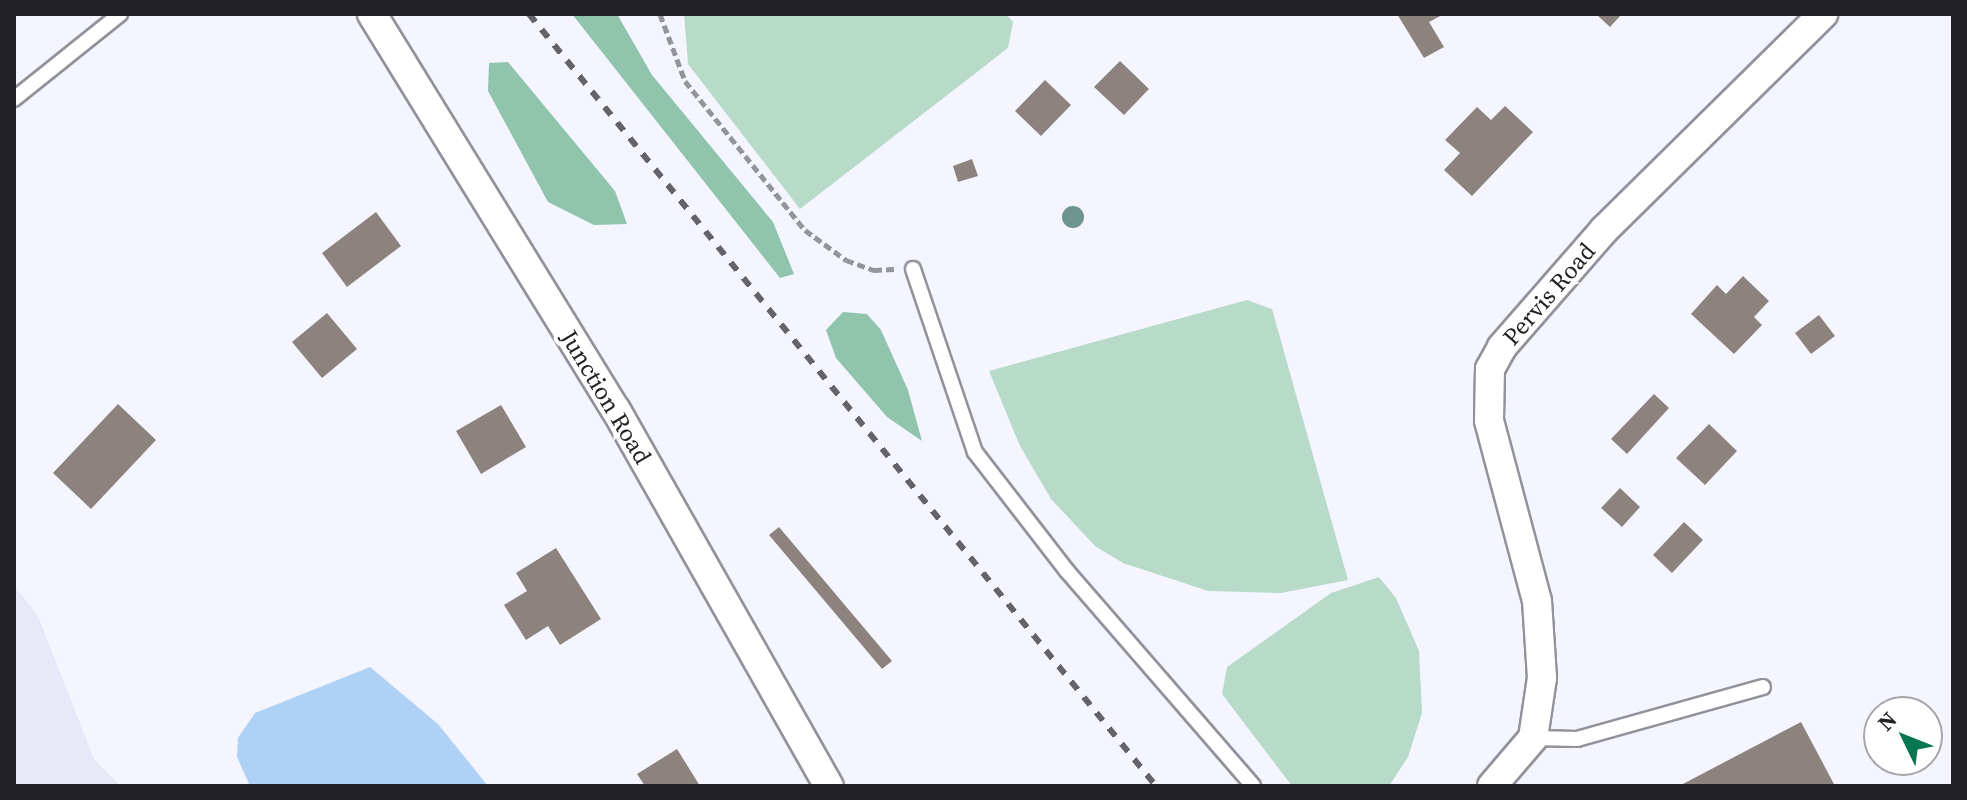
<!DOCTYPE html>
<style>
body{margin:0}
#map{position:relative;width:1967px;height:800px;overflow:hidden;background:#f5f5ff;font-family:"Source Serif 4",serif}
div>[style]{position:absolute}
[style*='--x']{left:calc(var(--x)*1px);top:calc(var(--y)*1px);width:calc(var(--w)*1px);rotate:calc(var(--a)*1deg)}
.built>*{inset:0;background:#e9e8f9}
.green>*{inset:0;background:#b7dac9}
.forest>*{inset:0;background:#91c4ac}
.water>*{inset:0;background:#afd1f6}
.building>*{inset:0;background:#8c837e}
.path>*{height:5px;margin-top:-2.5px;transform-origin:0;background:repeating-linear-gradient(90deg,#94949b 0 8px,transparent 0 12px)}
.roads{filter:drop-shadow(2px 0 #92929b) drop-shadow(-2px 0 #92929b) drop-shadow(0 2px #92929b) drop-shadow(0 -2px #92929b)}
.service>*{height:14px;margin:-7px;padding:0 7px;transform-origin:7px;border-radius:7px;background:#fff}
.minor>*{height:28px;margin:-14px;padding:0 14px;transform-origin:14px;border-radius:14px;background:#fff}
.rail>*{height:6px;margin-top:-3px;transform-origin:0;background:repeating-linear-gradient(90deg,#646369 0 10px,transparent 0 20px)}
.trees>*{width:22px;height:22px;margin:-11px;border-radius:50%;background:#6e948d}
span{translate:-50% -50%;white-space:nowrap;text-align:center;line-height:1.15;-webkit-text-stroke:8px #fff;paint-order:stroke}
.street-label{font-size:24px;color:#222125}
.frame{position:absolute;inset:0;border:16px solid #222125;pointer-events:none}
.north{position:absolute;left:1863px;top:696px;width:80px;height:80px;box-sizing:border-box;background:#fff;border:2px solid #a7a6a8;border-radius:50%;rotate:313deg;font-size:22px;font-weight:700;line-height:32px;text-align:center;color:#222125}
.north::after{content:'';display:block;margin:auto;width:28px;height:36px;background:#087751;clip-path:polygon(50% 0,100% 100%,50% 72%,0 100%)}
</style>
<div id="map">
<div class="built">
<i style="clip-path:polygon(14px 585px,38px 616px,94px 759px,121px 786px,14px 786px)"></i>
</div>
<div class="green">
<i style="clip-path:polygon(684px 14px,1006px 14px,1013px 22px,1008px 48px,800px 209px,688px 64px)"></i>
<i style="clip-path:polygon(1247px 300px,1272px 309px,1348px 580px,1281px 593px,1208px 591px,1123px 563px,1095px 546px,1051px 499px,1020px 446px,989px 371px)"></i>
<i style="clip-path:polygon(1379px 577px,1396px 598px,1419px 651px,1422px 713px,1408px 757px,1389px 786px,1292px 786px,1222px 694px,1227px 667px,1331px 593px)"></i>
</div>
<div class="forest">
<i style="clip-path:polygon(572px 14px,617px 14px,652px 75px,773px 222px,794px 274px,780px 278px)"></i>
<i style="clip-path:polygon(508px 62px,615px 191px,627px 224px,594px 225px,548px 202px,488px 91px,489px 63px)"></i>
<i style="clip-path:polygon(843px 312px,867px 314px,881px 330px,908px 390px,922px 441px,887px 417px,836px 358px,826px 330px)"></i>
</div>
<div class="water">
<i style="clip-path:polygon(370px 667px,438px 724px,488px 786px,250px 786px,237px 757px,238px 738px,255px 713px)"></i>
</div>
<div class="building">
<i style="clip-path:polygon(1397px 14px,1444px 14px,1429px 22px,1444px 47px,1424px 58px)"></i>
<i style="clip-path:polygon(1596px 14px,1622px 14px,1610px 27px)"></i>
<i style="clip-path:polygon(1120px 61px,1149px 89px,1124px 115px,1094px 87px)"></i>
<i style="clip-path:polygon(1045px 80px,1071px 105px,1041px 136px,1015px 111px)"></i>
<i style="clip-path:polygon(1505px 106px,1533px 132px,1472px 196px,1444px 170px,1460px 153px,1445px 140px,1477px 107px,1491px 120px)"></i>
<i style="clip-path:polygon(972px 159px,978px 176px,958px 182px,953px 166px)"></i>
<i style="clip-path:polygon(376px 212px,401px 246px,347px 287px,322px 253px)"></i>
<i style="clip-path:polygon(1743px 276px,1769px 301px,1754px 317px,1762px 325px,1734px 354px,1691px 314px,1717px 285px,1726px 294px)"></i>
<i style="clip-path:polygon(327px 313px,357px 349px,322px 378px,292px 342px)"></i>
<i style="clip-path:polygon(1819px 315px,1835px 336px,1811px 354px,1795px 333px)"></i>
<i style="clip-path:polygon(1654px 394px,1669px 408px,1627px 454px,1611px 439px)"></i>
<i style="clip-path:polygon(118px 404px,156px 440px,91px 509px,53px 473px)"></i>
<i style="clip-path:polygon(501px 405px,526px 447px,481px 474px,456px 431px)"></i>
<i style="clip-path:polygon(1709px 424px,1737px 451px,1705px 485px,1676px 458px)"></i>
<i style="clip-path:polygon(1620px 488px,1640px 507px,1622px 527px,1601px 508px)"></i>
<i style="clip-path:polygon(1684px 522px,1703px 540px,1672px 573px,1653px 555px)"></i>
<i style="clip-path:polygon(779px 527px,892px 661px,882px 669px,769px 535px)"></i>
<i style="clip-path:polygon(556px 548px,601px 619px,560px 645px,548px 626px,526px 640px,504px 605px,527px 591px,516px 573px)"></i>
<i style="clip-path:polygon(1801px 722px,1835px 786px,1679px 786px)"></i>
<i style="clip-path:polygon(677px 749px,700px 786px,645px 786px,637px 774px)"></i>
</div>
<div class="path">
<i style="--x:660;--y:14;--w:72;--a:69.5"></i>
<i style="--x:685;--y:81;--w:191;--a:51.2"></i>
<i style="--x:805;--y:230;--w:51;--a:36.2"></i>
<i style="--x:846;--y:260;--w:30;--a:20"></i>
<i style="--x:874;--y:270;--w:20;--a:-3"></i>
</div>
<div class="roads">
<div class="service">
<i style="--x:14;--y:99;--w:136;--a:-38.7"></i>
<i style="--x:913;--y:269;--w:193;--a:71.3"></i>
<i style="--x:975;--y:452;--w:150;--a:52.3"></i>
<i style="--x:1067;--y:571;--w:284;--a:49.1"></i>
<i style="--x:1533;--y:738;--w:44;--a:1.3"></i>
<i style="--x:1577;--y:739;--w:193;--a:-15.6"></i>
</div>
<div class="minor">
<i style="--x:372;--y:14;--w:465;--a:58.4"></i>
<i style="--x:616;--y:410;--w:432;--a:60.5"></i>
<i style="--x:1492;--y:786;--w:63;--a:-49.5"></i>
<i style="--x:1533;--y:738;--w:61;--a:-81.5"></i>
<i style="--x:1542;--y:678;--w:77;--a:-93.7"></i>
<i style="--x:1537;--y:601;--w:187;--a:-104.9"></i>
<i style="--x:1489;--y:420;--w:51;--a:-88.9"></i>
<i style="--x:1490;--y:369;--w:25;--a:-61"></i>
<i style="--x:1502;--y:347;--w:155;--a:-48.9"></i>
<i style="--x:1604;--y:230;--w:308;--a:-44.6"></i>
</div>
</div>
<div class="rail">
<i style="--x:529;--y:14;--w:995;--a:50.92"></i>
</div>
<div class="trees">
<i style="left:1073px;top:217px"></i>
</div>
<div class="street-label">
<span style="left:1549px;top:294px;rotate:-49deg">Pervis Road</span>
<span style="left:606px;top:397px;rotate:59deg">Junction Road</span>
</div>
<div class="frame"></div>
<div class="north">N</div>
</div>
